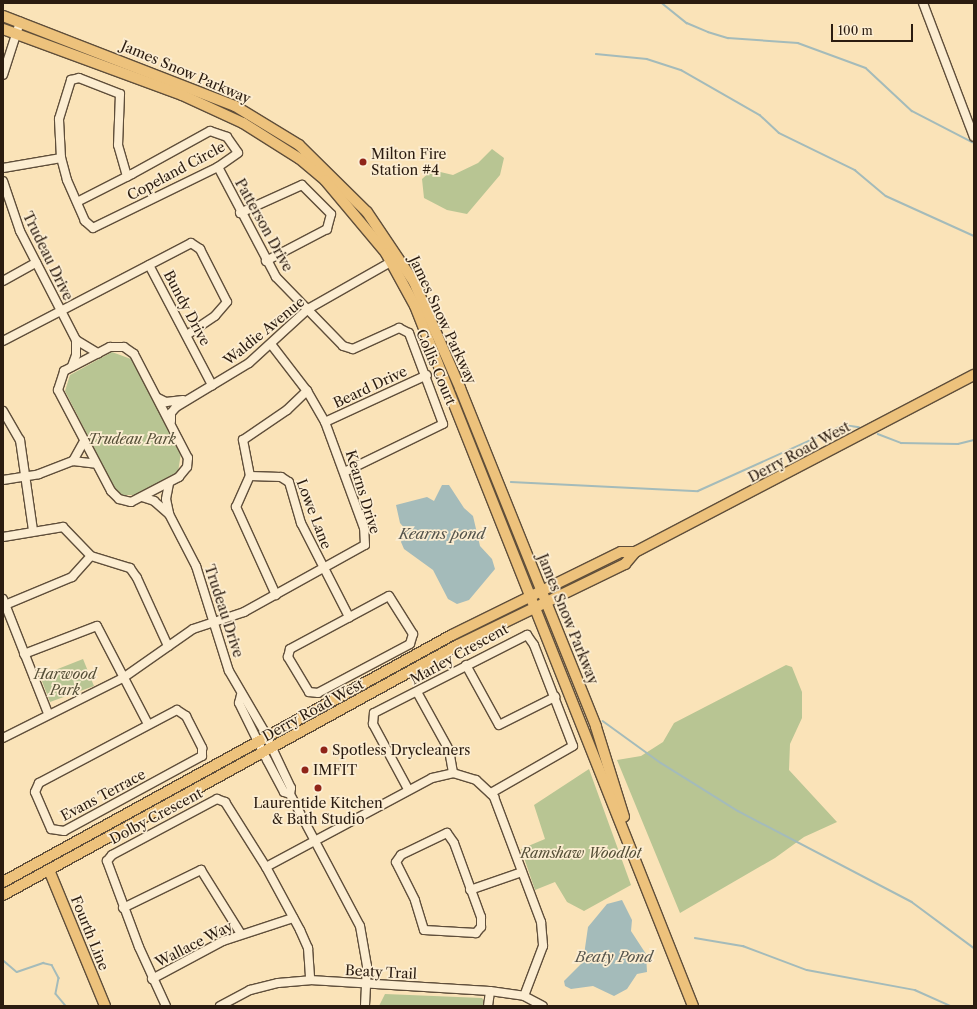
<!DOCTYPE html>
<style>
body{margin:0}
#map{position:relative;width:977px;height:1009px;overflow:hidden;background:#fae3b8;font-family:"Libre Caslon Text",serif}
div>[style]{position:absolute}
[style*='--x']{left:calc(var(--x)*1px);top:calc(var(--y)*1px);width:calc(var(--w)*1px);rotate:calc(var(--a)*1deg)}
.green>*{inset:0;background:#b8c593}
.water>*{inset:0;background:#a4bbba}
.stream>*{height:1.5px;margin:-0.75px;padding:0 0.75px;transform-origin:0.75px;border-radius:0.75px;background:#a4bbba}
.roads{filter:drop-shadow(1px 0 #5f4e3a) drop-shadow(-1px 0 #5f4e3a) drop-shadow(0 1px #5f4e3a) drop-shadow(0 -1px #5f4e3a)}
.minor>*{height:8px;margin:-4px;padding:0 4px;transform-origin:4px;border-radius:4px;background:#fcedd1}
.major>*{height:10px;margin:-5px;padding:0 5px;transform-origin:5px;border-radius:5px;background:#edc27c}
.dots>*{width:11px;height:11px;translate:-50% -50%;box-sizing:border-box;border:2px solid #fcedd1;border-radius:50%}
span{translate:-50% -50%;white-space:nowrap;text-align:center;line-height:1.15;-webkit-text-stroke:3.5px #fcedd1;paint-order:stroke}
.street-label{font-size:14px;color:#2b1c10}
.poi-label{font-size:14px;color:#2b1c10}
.left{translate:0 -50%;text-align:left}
.park-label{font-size:14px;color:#554f37;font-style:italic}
.water-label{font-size:15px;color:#55544c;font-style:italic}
.frame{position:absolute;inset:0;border:4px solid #2b1c10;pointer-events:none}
.scale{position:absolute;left:831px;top:24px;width:82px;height:18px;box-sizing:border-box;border:2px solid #2b1c10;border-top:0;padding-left:5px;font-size:12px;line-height:14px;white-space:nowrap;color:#2b1c10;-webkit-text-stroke:3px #fcedd1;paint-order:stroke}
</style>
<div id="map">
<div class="green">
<i style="clip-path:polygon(492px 149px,504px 158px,500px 175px,467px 214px,447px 210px,424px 198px,422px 179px,432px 170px,453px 175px,478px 163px)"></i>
<i style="clip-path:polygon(112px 352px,131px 359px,181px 453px,178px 472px,138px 495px,123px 495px,116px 491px,65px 391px,70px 375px)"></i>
<i style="clip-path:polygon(83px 659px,94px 686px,50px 702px,40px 676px)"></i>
<i style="clip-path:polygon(786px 665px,792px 667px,802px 692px,802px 718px,790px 744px,789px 770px,837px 822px,804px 837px,775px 858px,680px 913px,617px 760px,641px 756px,663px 742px,674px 723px)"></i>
<i style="clip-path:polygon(589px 769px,631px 885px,584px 911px,567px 902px,555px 882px,535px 890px,521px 849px,545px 839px,534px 805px)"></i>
<i style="clip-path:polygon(385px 994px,482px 998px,485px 1002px,483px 1006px,379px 1006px)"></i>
</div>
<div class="water">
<i style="clip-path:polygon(442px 485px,449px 485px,464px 508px,473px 516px,480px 546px,492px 559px,495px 569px,469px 600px,457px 604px,448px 599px,433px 570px,404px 549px,401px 542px,406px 530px,400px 523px,396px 505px,427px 497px,434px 501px)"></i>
<i style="clip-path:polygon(622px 900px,632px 920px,631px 931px,646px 954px,647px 972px,637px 974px,627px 989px,614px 996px,593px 986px,571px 989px,565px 986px,564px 981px,583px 962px,588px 927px,607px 904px)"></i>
</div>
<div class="stream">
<i style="--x:662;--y:3;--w:32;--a:39"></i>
<i style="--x:687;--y:23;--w:23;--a:23"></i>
<i style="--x:708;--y:32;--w:21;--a:17"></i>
<i style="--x:728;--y:38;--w:70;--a:4.1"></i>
<i style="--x:798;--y:43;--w:72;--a:20.2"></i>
<i style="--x:866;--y:68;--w:63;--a:43.1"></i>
<i style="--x:912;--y:111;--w:68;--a:27.3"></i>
<i style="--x:596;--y:54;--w:51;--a:5.6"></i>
<i style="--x:647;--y:59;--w:36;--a:18"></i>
<i style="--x:681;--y:70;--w:91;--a:29.7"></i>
<i style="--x:760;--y:115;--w:26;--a:43"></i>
<i style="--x:779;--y:133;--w:85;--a:26"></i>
<i style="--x:855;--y:170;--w:40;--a:40"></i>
<i style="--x:886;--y:196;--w:97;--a:24.4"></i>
<i style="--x:878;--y:434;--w:25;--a:21"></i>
<i style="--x:901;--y:443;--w:57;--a:1"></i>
<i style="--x:958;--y:444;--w:16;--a:-14"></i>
<i style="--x:511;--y:482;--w:187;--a:2.8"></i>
<i style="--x:698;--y:491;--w:160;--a:-24.3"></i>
<i style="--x:844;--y:425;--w:15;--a:8"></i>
<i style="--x:603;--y:721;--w:72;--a:35.9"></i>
<i style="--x:661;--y:763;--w:91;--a:31.9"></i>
<i style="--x:738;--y:811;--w:196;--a:27.6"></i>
<i style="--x:912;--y:902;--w:77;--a:36.6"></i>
<i style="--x:695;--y:938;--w:49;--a:9.5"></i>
<i style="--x:743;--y:946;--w:68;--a:20.6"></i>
<i style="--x:807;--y:970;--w:110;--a:10.5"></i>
<i style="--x:915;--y:990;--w:39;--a:24"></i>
<i style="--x:3;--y:960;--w:18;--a:41"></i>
<i style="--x:17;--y:972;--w:28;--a:-19"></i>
<i style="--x:43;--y:963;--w:9;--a:13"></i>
<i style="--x:52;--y:965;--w:15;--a:62"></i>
<i style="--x:59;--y:978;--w:16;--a:101"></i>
<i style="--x:56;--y:994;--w:16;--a:50"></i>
</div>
<div class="roads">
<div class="minor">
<i style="--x:923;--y:3;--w:143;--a:69.2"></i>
<i style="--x:3;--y:75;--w:56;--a:-72.2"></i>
<i style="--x:218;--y:167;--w:124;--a:62.2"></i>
<i style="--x:276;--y:277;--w:96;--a:45.8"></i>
<i style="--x:343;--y:346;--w:10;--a:17"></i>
<i style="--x:353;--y:349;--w:51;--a:-24.5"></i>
<i style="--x:399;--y:328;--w:11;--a:27"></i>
<i style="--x:409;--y:333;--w:97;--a:69.5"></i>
<i style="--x:443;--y:424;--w:110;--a:154.1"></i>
<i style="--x:3;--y:168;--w:59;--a:-9.8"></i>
<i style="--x:3;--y:181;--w:53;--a:71.2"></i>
<i style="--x:20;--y:231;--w:123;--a:62.8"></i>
<i style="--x:76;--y:340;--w:15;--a:90"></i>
<i style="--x:76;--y:355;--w:12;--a:110"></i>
<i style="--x:77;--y:202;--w:62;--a:-27"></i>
<i style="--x:132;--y:174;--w:89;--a:-28.9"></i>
<i style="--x:210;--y:131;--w:18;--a:19"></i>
<i style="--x:227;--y:137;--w:19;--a:55"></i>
<i style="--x:238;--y:153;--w:24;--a:145"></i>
<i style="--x:218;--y:167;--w:139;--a:154"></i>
<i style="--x:93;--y:228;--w:11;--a:-139"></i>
<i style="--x:85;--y:221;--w:45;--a:-113.7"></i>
<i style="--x:67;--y:180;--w:23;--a:-105"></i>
<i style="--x:61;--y:158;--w:39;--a:-93"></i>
<i style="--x:59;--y:119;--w:41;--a:-72.9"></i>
<i style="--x:71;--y:80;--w:8;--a:-14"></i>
<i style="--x:79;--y:78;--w:44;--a:21.3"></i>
<i style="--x:120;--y:94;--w:51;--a:92.2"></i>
<i style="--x:118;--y:145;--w:33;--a:74"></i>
<i style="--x:240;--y:213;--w:68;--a:-24.3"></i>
<i style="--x:302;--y:185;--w:41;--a:45"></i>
<i style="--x:331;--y:214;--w:16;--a:105"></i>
<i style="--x:327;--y:229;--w:69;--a:152.3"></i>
<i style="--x:149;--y:265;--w:136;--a:62.3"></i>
<i style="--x:3;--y:281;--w:38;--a:-29"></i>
<i style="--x:76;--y:340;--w:26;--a:31"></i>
<i style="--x:3;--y:341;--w:212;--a:-27.5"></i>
<i style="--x:191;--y:243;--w:11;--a:34"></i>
<i style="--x:200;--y:249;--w:59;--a:63"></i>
<i style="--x:227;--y:302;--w:18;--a:131"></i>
<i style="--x:215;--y:316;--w:34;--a:146"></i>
<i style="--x:110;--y:347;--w:14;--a:0"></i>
<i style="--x:124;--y:347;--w:12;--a:35"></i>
<i style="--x:134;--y:354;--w:117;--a:62.6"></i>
<i style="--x:188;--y:458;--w:9;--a:96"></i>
<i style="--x:187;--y:467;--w:13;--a:129"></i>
<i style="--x:179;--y:477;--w:54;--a:152.5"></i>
<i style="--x:131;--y:502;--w:12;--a:-166"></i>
<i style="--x:119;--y:499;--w:11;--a:-135"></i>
<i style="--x:111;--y:491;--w:114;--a:-117.7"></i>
<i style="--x:58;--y:390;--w:20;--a:-72"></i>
<i style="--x:64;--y:371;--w:52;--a:-27.6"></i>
<i style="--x:158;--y:398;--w:9;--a:27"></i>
<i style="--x:166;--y:402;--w:17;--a:-7"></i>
<i style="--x:3;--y:411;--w:34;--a:60"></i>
<i style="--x:20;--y:440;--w:91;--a:81.8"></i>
<i style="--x:171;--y:421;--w:8;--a:-90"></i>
<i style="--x:171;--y:413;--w:8;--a:-50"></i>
<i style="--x:176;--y:407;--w:85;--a:-31.1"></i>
<i style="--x:249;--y:363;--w:80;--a:-42.5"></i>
<i style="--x:308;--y:309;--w:101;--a:-29.6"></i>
<i style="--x:325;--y:422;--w:112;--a:-24.7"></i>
<i style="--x:73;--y:461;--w:23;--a:7"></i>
<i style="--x:250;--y:476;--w:31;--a:2"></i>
<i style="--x:281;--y:477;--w:9;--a:32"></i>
<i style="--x:289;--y:482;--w:43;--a:73.7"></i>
<i style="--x:301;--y:523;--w:106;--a:62.9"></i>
<i style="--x:3;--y:480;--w:36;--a:-9"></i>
<i style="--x:39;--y:474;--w:36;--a:-21"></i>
<i style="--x:73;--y:461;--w:23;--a:-61"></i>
<i style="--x:142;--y:497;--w:13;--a:18"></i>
<i style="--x:154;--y:501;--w:20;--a:41"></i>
<i style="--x:169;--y:514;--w:59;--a:62.6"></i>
<i style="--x:196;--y:566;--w:110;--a:72.6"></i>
<i style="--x:229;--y:671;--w:69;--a:59.7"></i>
<i style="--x:264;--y:731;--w:63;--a:64.7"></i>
<i style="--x:291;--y:788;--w:6;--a:99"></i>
<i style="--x:169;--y:513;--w:14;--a:-102"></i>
<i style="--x:166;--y:499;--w:16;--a:-79"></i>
<i style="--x:3;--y:537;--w:61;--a:-9.5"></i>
<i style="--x:63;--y:527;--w:40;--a:46"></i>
<i style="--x:91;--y:556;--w:41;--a:17.1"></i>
<i style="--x:130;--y:568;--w:12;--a:55"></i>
<i style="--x:137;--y:578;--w:75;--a:65.5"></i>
<i style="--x:276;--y:595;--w:97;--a:-114.4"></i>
<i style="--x:236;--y:507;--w:34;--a:-66"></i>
<i style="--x:250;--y:476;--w:37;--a:-101"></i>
<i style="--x:243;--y:440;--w:53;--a:-34.3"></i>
<i style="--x:287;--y:410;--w:28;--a:-44"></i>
<i style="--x:389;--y:596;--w:45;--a:57.7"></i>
<i style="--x:413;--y:634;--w:10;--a:107"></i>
<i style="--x:410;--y:644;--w:104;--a:152"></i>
<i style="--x:318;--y:693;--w:9;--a:-174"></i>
<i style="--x:309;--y:692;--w:41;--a:-121"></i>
<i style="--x:288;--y:657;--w:8;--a:-76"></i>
<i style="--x:290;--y:649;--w:112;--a:-28.2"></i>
<i style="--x:3;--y:599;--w:123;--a:68.5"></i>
<i style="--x:5;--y:605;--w:73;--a:-22.7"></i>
<i style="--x:72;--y:577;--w:28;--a:-48"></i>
<i style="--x:24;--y:654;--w:78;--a:-21"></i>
<i style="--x:97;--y:626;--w:110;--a:62.5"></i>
<i style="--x:466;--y:665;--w:68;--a:61.2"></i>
<i style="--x:499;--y:725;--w:63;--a:-26.6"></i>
<i style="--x:417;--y:692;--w:66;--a:61.1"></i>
<i style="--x:449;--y:750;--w:23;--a:80"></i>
<i style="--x:241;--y:695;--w:8;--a:104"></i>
<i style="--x:239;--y:703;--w:64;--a:63.8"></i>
<i style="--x:267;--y:760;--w:36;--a:62"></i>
<i style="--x:284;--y:792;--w:6;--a:18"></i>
<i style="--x:290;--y:794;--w:149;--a:62.1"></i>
<i style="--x:360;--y:926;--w:41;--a:80.1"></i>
<i style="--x:367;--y:966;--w:40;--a:92.9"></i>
<i style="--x:177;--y:710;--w:11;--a:34"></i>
<i style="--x:186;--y:716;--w:36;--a:63"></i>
<i style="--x:202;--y:748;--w:8;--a:90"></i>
<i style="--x:202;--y:756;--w:157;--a:151.5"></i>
<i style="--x:64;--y:831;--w:13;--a:-171"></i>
<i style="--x:51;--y:829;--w:40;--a:-113.4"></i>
<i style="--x:35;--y:792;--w:10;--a:-66"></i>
<i style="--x:39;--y:783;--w:156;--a:-27.9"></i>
<i style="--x:3;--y:738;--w:134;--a:-26.6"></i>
<i style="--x:123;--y:678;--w:85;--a:-35"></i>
<i style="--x:193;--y:629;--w:54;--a:-18.4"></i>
<i style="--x:244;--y:612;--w:138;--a:-29"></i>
<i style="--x:365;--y:545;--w:17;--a:-93"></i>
<i style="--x:364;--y:528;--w:113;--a:-110.2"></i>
<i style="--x:325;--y:422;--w:36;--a:-120"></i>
<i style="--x:307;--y:391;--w:59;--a:-127.5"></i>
<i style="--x:408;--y:789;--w:74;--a:-118.3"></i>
<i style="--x:373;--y:724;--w:11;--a:-85"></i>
<i style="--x:374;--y:713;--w:172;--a:-27"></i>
<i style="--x:527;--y:635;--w:12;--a:55"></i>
<i style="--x:534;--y:645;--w:108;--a:68.9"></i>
<i style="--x:573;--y:746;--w:95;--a:150.2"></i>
<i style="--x:447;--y:833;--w:12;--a:55"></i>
<i style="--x:454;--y:843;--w:79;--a:70"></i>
<i style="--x:481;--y:917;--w:10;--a:90"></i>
<i style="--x:481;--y:927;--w:8;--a:130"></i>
<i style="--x:476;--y:933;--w:52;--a:-176.7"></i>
<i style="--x:424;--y:930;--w:31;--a:-107"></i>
<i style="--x:415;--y:900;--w:42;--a:-116.6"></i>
<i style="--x:396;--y:862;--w:9;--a:-54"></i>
<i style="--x:401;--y:855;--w:51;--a:-25.6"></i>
<i style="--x:266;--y:867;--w:188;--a:-28.2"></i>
<i style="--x:432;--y:778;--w:22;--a:-13"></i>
<i style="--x:453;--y:773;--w:24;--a:17"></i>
<i style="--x:476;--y:780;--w:25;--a:43"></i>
<i style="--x:494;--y:797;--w:134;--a:69.4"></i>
<i style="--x:541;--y:922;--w:24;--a:85"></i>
<i style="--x:543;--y:946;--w:53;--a:110.8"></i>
<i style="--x:470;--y:890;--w:55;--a:-19.1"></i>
<i style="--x:123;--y:908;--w:87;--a:-26"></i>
<i style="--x:201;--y:870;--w:75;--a:58"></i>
<i style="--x:152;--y:979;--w:81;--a:-28.2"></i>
<i style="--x:223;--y:941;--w:74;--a:-18.2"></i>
<i style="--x:166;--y:1006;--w:65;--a:-114.6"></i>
<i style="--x:139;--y:947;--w:92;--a:-110.4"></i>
<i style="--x:107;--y:861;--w:8;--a:-50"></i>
<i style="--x:112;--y:855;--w:119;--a:-28.1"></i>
<i style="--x:217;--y:799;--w:9;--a:21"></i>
<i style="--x:225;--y:802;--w:77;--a:57.8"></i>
<i style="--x:266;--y:867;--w:72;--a:61.6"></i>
<i style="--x:300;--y:930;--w:20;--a:66"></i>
<i style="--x:308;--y:948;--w:32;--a:86"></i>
<i style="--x:220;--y:1006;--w:34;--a:-28"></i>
<i style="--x:250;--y:990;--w:29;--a:-14"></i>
<i style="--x:278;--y:983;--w:32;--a:-5"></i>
<i style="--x:310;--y:980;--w:180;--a:3.5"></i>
<i style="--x:490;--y:991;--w:34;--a:8"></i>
<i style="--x:524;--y:996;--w:21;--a:28"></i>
<i style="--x:488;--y:1006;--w:15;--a:-82"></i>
</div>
<div class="major">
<i style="--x:3;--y:16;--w:249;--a:21.2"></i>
<i style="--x:235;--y:106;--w:75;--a:31.4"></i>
<i style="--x:299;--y:145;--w:95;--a:44.6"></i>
<i style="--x:367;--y:212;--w:84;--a:56.1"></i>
<i style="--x:414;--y:282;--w:116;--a:66.5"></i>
<i style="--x:460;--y:388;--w:365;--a:68.1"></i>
<i style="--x:596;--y:727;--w:94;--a:72.7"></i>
<i style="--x:3;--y:29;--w:191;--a:20.2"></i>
<i style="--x:182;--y:95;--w:67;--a:24.7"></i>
<i style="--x:243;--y:123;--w:67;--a:32.3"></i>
<i style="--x:300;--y:159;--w:33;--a:40"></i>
<i style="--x:325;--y:180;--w:95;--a:50.1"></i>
<i style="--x:386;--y:253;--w:60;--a:61.3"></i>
<i style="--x:415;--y:306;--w:753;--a:68.34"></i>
<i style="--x:49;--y:870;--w:147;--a:67.6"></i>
<i style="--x:3;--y:882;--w:512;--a:-28.82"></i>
<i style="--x:452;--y:635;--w:188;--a:-26.2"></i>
<i style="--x:621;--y:552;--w:14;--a:0"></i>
<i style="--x:3;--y:895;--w:519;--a:-28.79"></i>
<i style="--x:458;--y:645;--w:186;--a:-25.9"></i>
<i style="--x:625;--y:564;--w:16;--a:-50"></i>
<i style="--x:635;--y:552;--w:382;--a:-27.6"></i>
</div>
</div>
<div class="dots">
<i style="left:363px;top:162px;background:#8f2418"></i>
<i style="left:324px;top:750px;background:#8f2418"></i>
<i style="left:305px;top:770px;background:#8f2418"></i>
<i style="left:318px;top:788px;background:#8f2418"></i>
</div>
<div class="street-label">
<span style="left:186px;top:72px;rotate:23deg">James Snow Parkway</span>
<span style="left:176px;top:171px;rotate:-28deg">Copeland Circle</span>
<span style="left:264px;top:225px;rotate:61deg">Patterson Drive</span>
<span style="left:48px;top:256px;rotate:64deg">Trudeau Drive</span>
<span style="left:187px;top:308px;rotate:62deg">Bundy Drive</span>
<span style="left:443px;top:320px;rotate:65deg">James Snow Parkway</span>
<span style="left:264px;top:331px;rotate:-39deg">Waldie Avenue</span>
<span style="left:436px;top:367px;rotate:67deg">Collis Court</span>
<span style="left:370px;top:387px;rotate:-25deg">Beard Drive</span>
<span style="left:799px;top:452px;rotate:-28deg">Derry Road West</span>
<span style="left:363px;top:492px;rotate:73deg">Kearns Drive</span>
<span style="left:314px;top:514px;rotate:69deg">Lowe Lane</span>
<span style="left:224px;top:611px;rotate:72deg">Trudeau Drive</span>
<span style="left:568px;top:619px;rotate:68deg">James Snow Parkway</span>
<span style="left:459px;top:654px;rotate:-29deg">Marley Crescent</span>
<span style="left:313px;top:710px;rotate:-29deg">Derry Road West</span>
<span style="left:103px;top:795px;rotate:-28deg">Evans Terrace</span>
<span style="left:156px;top:816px;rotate:-28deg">Dolby Crescent</span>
<span style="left:90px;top:933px;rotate:68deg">Fourth Line</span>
<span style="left:194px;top:944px;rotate:-27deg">Wallace Way</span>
<span style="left:381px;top:972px;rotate:3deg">Beaty Trail</span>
</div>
<div class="poi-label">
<span class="left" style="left:371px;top:162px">Milton Fire<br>Station #4</span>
<span class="left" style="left:332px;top:750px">Spotless Drycleaners</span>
<span class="left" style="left:313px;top:770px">IMFIT</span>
<span style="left:318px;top:811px">Laurentide Kitchen<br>&amp; Bath Studio</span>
</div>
<div class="park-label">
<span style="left:132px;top:439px">Trudeau Park</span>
<span style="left:65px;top:682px">Harwood<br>Park</span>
<span style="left:581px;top:853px">Ramshaw Woodlot</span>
</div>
<div class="water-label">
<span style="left:442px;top:534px">Kearns pond</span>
<span style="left:614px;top:957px">Beaty Pond</span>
</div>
<div class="frame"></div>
<div class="scale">100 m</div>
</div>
